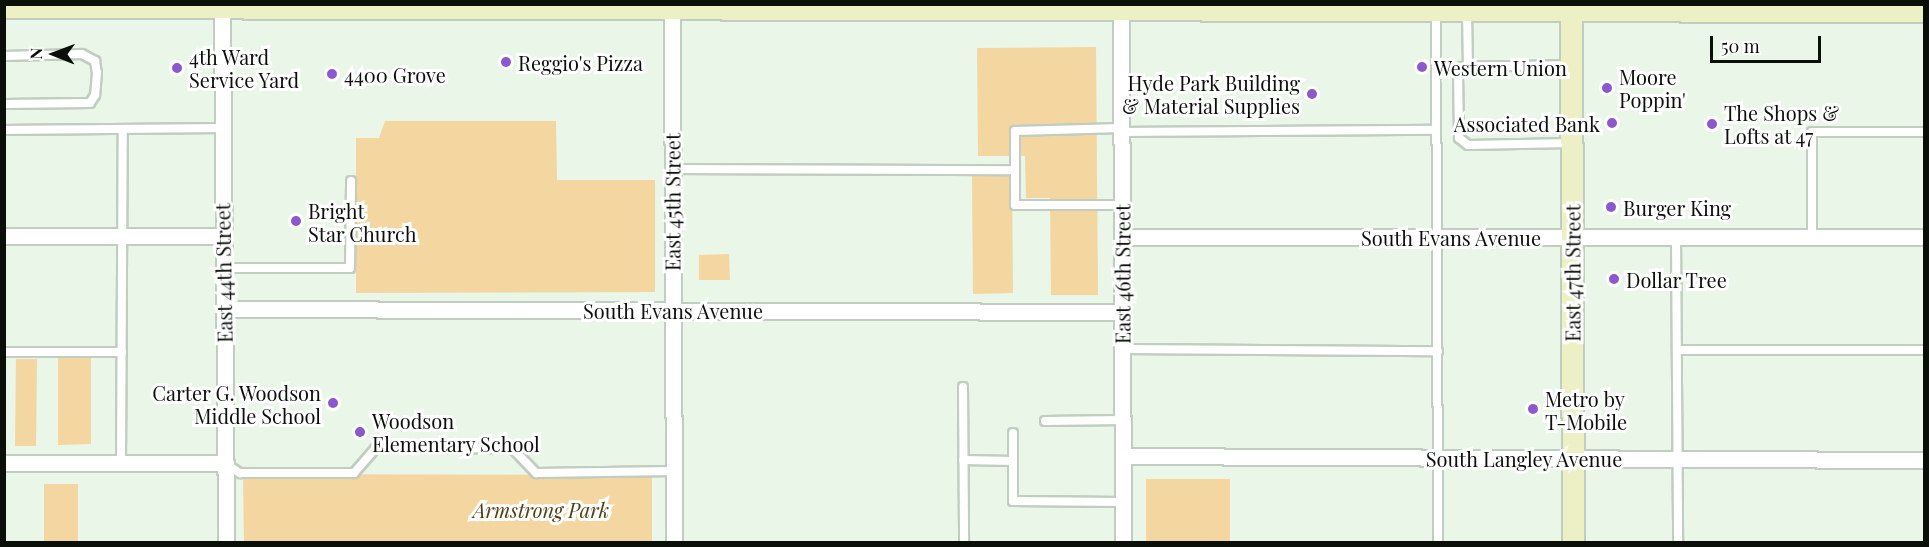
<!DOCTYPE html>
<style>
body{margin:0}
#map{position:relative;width:1929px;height:547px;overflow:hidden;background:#e9f6e8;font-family:"Playfair Display",serif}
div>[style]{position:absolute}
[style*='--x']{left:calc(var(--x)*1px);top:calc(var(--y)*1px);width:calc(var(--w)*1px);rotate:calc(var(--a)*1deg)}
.green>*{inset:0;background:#f4d6a0}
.roads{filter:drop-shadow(2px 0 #c0cdc0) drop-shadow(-2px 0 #c0cdc0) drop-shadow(0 2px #c0cdc0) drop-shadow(0 -2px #c0cdc0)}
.lane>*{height:8px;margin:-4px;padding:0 4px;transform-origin:4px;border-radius:4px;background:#fff}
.street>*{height:15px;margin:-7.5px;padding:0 7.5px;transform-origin:7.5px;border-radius:7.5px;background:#fff}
.secondary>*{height:21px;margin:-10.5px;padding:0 10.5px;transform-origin:10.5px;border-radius:10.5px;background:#edf0c5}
.dots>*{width:16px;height:16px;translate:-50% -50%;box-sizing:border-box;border:3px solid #fff;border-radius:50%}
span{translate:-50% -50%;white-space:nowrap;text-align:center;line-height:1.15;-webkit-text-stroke:6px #fff;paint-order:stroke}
.poi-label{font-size:20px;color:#0a0f0a}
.left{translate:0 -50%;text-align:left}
.right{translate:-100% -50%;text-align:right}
.street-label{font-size:20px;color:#0a0f0a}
.park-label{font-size:20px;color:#533e14;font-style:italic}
.frame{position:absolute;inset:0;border:6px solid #0a0f0a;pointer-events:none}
.north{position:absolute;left:24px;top:24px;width:60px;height:60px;-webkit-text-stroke:4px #fff;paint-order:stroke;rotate:271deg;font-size:16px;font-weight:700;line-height:24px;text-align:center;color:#0a0f0a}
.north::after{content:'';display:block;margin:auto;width:21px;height:27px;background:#0a0f0a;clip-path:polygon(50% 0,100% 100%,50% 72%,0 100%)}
.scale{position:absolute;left:1710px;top:36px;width:111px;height:27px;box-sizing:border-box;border:3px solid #0a0f0a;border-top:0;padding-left:8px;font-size:18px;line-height:21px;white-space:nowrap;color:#0a0f0a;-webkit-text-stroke:4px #fff;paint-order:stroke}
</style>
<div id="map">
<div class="green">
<i style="clip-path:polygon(1096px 47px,1098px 295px,1051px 295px,1050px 198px,1026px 198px,1025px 156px,978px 156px,977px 48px)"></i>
<i style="clip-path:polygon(385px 121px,556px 121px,557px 180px,655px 180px,655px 292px,356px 293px,356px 138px,379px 138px)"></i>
<i style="clip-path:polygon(1012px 174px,1013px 293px,973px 294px,972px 175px)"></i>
<i style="clip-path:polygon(729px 254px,730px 280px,699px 280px,699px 255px)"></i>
<i style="clip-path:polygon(58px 358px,91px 358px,91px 444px,58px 445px)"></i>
<i style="clip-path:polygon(16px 359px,37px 359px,36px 446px,15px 446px)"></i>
<i style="clip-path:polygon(243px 474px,652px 475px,652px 542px,244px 542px)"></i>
<i style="clip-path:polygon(1146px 479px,1230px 479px,1230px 542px,1146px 542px)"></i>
<i style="clip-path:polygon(44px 484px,78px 484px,78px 542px,44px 542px)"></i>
</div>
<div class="roads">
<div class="lane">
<i style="--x:1467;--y:11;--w:55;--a:89"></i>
<i style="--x:1436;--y:12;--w:530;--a:89.78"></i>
<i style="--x:4;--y:56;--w:78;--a:-1.5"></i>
<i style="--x:82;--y:54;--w:15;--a:28"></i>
<i style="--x:95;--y:61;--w:12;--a:81"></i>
<i style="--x:97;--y:73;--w:22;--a:95"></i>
<i style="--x:95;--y:95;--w:9;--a:122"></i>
<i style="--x:90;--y:103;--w:86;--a:179.3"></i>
<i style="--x:1570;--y:65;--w:108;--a:178.9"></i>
<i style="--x:1462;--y:67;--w:6;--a:129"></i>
<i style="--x:1458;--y:72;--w:66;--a:89.1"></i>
<i style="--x:1459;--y:138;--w:11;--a:38"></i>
<i style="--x:1468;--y:145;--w:103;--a:-1.1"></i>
<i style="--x:1122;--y:128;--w:107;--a:178.4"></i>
<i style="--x:1015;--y:131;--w:74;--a:90"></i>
<i style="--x:1015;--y:205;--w:107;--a:0"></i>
<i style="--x:4;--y:130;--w:217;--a:-0.5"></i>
<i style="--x:1122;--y:132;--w:314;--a:-0.4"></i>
<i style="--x:672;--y:169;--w:343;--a:0.2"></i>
<i style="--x:1676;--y:237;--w:305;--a:89.6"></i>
<i style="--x:1812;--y:237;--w:105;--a:-90"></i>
<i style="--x:1812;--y:132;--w:112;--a:0"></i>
<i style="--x:223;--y:268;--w:127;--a:0"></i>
<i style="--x:350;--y:268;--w:87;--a:-89.3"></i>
<i style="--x:1122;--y:349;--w:316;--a:0.4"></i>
<i style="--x:1677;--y:350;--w:247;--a:0"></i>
<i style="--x:4;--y:352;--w:118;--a:0"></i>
<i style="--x:963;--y:387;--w:155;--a:89.6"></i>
<i style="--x:1045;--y:421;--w:78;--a:-0.7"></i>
<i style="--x:1013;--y:433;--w:68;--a:90"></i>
<i style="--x:1013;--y:501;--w:110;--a:0.5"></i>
<i style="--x:963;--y:460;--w:50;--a:1.1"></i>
<i style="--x:121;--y:463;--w:333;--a:-89.7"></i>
<i style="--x:226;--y:464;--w:17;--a:33"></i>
<i style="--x:240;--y:473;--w:114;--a:0"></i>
<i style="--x:354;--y:473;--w:32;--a:-49"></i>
<i style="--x:375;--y:449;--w:137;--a:-0.4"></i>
<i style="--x:512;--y:448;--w:35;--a:46"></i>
<i style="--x:536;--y:473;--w:137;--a:-0.8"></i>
</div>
<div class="street">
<i style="--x:222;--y:4;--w:538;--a:89.57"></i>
<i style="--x:672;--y:4;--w:538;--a:89.79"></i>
<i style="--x:1121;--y:4;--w:538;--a:89.79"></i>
<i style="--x:4;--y:236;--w:219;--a:0"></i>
<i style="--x:1122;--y:237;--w:802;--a:0"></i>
<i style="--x:224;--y:309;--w:898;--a:0.19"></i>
<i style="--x:1123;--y:456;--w:801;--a:0.29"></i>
<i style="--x:4;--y:463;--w:222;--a:0"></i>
</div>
<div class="secondary">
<i style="--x:1571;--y:4;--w:538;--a:89.79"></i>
<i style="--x:4;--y:7;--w:1920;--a:0.12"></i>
</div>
</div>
<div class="dots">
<i style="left:506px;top:62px;background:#8c58d1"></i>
<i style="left:1422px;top:67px;background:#8c58d1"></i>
<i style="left:177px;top:68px;background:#8c58d1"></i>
<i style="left:332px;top:74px;background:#8c58d1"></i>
<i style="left:1607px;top:88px;background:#8c58d1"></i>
<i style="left:1312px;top:94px;background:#8c58d1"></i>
<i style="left:1612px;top:123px;background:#8c58d1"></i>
<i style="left:1712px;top:124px;background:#8c58d1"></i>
<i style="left:1611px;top:207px;background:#8c58d1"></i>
<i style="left:296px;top:221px;background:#8c58d1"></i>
<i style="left:1614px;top:279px;background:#8c58d1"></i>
<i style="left:333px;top:403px;background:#8c58d1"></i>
<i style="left:1533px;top:409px;background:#8c58d1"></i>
<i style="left:360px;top:432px;background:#8c58d1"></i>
</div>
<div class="poi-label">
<span class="left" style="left:189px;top:68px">4th Ward<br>Service Yard</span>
<span class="left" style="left:518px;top:62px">Reggio's Pizza</span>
<span class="left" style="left:1434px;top:67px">Western Union</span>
<span class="left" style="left:344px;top:74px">4400 Grove</span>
<span class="left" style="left:1619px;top:88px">Moore<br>Poppin'</span>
<span class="right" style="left:1300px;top:94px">Hyde Park Building<br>&amp; Material Supplies</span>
<span class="left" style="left:1724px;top:124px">The Shops &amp;<br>Lofts at 47</span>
<span class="right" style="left:1600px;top:123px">Associated Bank</span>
<span class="left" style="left:1623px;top:207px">Burger King</span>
<span class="left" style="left:308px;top:222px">Bright<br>Star Church</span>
<span class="left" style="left:1626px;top:279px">Dollar Tree</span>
<span class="right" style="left:321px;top:404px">Carter G. Woodson<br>Middle School</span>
<span class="left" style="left:1545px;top:410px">Metro by<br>T-Mobile</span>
<span class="left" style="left:372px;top:432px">Woodson<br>Elementary School</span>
</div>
<div class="street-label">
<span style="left:672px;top:202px;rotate:-90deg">East 45th Street</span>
<span style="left:1451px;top:237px">South Evans Avenue</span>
<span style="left:223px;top:273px;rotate:-91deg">East 44th Street</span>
<span style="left:1572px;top:273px;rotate:-90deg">East 47th Street</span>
<span style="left:1122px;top:274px;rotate:-90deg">East 46th Street</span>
<span style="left:673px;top:310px">South Evans Avenue</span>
<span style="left:1524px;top:458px">South Langley Avenue</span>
</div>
<div class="park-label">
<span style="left:541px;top:509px">Armstrong Park</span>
</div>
<div class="frame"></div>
<div class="north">N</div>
<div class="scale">50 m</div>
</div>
